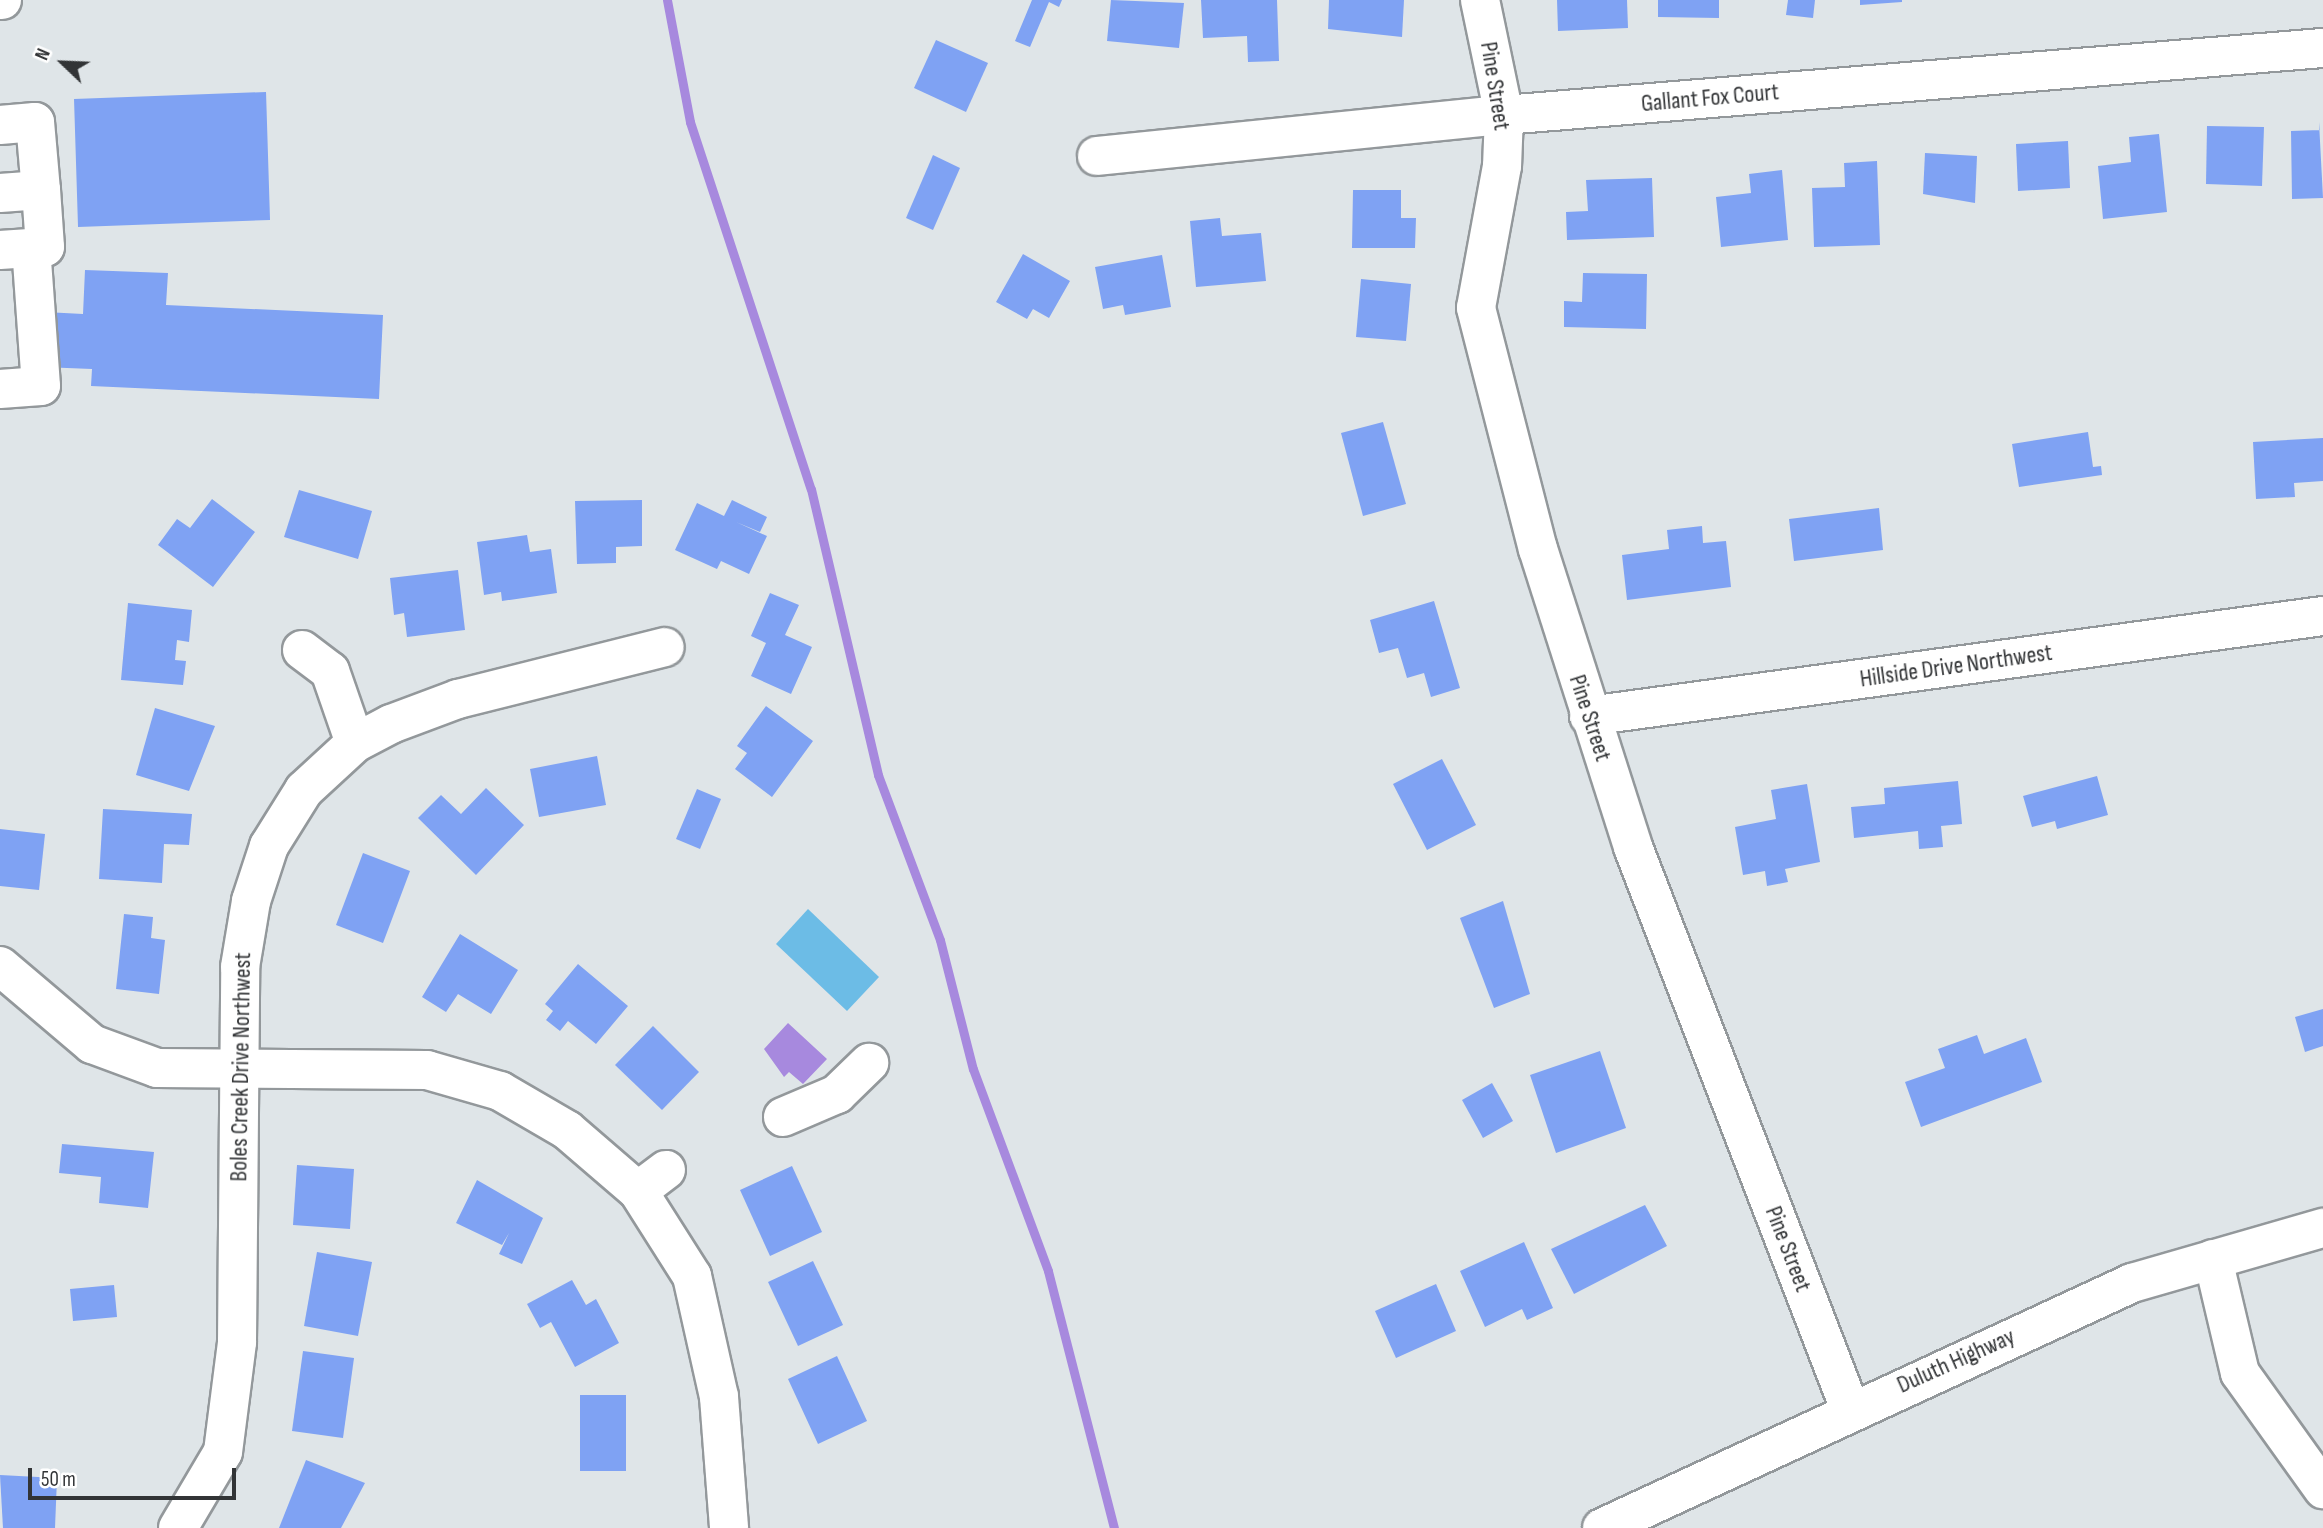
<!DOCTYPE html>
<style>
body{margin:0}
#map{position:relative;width:2323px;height:1528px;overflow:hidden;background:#dfe5e8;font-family:"Sofia Sans Condensed",sans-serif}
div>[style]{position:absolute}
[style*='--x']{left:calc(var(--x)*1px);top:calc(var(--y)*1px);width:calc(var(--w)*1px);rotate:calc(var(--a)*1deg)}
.green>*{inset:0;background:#6cbce6}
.water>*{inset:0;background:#a789de}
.stream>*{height:9px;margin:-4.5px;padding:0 4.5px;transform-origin:4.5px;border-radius:4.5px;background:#a789de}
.building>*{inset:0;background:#7fa2f3}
.roads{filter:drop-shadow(2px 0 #93989b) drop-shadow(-2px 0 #93989b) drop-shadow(0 2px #93989b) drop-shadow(0 -2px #93989b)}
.minor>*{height:38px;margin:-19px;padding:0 19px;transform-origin:19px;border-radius:19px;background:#fff}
.major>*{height:38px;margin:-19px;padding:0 19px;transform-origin:19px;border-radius:19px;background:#fff}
span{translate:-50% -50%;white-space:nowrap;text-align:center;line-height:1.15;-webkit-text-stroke:5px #fff;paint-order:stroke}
.street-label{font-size:24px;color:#323436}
.north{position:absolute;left:28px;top:28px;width:70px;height:70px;-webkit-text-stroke:5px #fff;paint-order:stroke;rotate:293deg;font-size:19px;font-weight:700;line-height:28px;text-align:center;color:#323436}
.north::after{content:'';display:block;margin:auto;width:24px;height:32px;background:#323436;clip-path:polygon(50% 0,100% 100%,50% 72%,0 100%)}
.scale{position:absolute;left:28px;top:1468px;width:208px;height:32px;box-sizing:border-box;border:4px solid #323436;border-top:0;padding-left:9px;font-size:21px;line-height:24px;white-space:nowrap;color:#323436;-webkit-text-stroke:5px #fff;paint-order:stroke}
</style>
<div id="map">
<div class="green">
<i style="clip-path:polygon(808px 909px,879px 977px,847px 1011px,776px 944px)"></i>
</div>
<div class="water">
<i style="clip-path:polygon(788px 1023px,827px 1059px,803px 1084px,789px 1072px,784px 1077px,764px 1049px)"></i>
</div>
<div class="stream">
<i style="--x:667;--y:0;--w:124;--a:79.3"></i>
<i style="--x:690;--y:122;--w:386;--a:71.8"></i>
<i style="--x:811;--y:489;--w:294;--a:76.8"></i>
<i style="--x:878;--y:775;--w:176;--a:69.4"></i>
<i style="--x:940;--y:940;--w:133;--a:75.7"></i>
<i style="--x:973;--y:1069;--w:215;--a:69.6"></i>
<i style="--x:1048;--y:1271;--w:265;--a:75.6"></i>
</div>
<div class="building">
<i style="clip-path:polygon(1032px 0,1062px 0,1059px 7px,1049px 2px,1030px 47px,1015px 41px)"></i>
<i style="clip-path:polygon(1111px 0,1184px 3px,1179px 48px,1107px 41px)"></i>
<i style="clip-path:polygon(1201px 0,1277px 0,1279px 61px,1248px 62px,1247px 36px,1203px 38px)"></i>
<i style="clip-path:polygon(1329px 0,1404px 0,1402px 37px,1328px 29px)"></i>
<i style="clip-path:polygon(1557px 0,1627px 0,1628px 28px,1558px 31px)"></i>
<i style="clip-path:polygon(1658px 0,1719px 0,1719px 18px,1658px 17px)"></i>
<i style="clip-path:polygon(1788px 0,1815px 0,1813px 18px,1786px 15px)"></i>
<i style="clip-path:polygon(1860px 0,1902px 0,1902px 2px,1860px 5px)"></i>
<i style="clip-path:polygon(936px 40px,988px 63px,966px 112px,914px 88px)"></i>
<i style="clip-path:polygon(266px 92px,270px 220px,78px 227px,74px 99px)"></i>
<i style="clip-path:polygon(2319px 122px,2323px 198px,2292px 199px,2291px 131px,2320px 130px)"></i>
<i style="clip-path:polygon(2207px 126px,2264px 127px,2262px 186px,2206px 184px)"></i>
<i style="clip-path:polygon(2159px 134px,2167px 212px,2103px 219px,2098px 166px,2131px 162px,2129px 137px)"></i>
<i style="clip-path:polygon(2068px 141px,2070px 188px,2018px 191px,2016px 144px)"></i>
<i style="clip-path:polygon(1925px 153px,1977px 156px,1975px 203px,1923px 194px)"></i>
<i style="clip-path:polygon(933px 155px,960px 168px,933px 230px,906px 218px)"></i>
<i style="clip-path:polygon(1877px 161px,1880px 245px,1814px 247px,1812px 188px,1845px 187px,1844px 163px)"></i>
<i style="clip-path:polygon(1782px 170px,1788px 240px,1721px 247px,1716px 197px,1751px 193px,1749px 174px)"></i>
<i style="clip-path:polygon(1652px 178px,1654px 237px,1567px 240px,1566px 212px,1588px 211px,1586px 180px)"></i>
<i style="clip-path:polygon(1353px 190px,1401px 190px,1401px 218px,1416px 218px,1415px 248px,1352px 248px)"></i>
<i style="clip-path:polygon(1220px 218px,1222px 236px,1261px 233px,1266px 281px,1196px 287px,1190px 221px)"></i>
<i style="clip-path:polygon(1023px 254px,1070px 281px,1049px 318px,1033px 309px,1027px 319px,996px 302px)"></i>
<i style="clip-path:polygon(1162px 255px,1171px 307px,1125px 315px,1123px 305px,1103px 309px,1095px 267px)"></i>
<i style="clip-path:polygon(85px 270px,168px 273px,166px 305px,383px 315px,379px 399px,91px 386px,92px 369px,42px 367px,45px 312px,83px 314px)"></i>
<i style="clip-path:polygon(1583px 273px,1647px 274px,1646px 329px,1564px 327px,1564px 301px,1582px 302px)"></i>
<i style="clip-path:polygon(1361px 279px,1411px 284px,1406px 341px,1356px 337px)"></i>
<i style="clip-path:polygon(1383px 422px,1406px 504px,1363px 516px,1341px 433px)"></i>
<i style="clip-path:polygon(2088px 432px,2093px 467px,2101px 466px,2102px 475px,2019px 487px,2012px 444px)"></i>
<i style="clip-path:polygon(2323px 438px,2323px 481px,2294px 483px,2295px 497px,2256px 499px,2253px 442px)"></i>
<i style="clip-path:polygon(299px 490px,372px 511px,358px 559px,284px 537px)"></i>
<i style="clip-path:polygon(212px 499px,255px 532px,213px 587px,158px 545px,177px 519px,190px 528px)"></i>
<i style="clip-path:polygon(642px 500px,642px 546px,616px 547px,616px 563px,577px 564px,575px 501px)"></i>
<i style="clip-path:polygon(732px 500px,767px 517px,760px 532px,736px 522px,767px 536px,749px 574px,721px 561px,717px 569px,675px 550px,697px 503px,724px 516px)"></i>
<i style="clip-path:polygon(1879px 508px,1883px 550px,1794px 561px,1789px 519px)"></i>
<i style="clip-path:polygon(1702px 526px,1703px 543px,1726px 541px,1731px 587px,1627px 600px,1622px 555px,1669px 549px,1667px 530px)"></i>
<i style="clip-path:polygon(527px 535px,530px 552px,551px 549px,557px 593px,502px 601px,501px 592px,484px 595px,477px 542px)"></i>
<i style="clip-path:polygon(458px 570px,465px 630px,407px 637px,404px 613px,394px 615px,390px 578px)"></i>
<i style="clip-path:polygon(770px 593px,799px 605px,785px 635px,812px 647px,791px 694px,751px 676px,766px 643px,751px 636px)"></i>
<i style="clip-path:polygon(1434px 601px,1460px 688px,1431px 697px,1424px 673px,1407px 678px,1398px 648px,1379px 653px,1370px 620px)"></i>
<i style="clip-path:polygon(128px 603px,192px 610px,189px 642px,177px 640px,175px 660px,186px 661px,183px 685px,121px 680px)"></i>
<i style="clip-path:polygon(766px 706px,813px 741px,772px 797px,735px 769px,747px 753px,737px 746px)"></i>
<i style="clip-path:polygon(155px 708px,215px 726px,189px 791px,136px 775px)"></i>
<i style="clip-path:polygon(597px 756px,606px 805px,539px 817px,530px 769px)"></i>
<i style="clip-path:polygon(1442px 759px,1476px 825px,1427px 850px,1393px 784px)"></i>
<i style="clip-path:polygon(2097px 776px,2108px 815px,2057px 829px,2055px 821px,2032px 827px,2023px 796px)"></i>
<i style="clip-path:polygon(1958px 781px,1962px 824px,1941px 826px,1943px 847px,1919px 849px,1918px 831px,1854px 838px,1851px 807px,1885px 804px,1884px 788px)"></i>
<i style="clip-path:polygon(1807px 784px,1820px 862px,1785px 869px,1788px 882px,1767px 886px,1765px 871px,1743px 875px,1735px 827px,1776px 819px,1771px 790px)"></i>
<i style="clip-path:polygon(486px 788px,524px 825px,476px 875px,418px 818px,441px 795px,461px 814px)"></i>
<i style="clip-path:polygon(697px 789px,721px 799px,700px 849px,676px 839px)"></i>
<i style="clip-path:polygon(103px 809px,192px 814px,189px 845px,164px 844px,162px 883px,99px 879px)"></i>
<i style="clip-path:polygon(0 829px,45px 834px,39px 890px,0 886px)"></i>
<i style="clip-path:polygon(363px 853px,410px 871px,383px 943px,336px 925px)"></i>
<i style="clip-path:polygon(1503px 901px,1530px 994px,1494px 1008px,1460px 918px)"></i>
<i style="clip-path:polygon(124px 914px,153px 917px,151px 938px,165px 940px,159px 994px,116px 989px)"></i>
<i style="clip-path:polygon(460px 934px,518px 970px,491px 1014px,458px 994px,446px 1012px,422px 997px)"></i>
<i style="clip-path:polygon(578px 964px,628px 1006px,596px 1044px,568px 1021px,560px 1031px,546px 1020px,553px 1011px,545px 1004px)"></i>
<i style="clip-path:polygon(2323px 1009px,2323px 1046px,2305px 1052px,2295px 1017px)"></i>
<i style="clip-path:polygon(653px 1026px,699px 1072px,662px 1110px,615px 1065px)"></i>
<i style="clip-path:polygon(1977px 1035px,1984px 1054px,2026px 1038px,2042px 1082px,1921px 1127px,1905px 1082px,1945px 1068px,1938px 1049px)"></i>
<i style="clip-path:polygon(1600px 1051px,1626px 1128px,1556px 1153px,1530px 1075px)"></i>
<i style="clip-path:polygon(1492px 1083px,1513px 1121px,1483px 1138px,1462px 1100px)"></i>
<i style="clip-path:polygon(62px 1144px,154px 1152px,148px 1208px,99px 1203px,101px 1177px,59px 1173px)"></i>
<i style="clip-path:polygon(297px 1165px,354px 1169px,350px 1229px,293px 1225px)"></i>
<i style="clip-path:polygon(792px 1166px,822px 1232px,770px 1256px,740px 1190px)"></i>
<i style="clip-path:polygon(477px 1180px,543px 1218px,522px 1264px,499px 1254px,509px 1233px,502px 1245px,456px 1223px)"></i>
<i style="clip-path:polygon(1645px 1205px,1667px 1246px,1574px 1294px,1551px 1249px)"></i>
<i style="clip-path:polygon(1524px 1242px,1553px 1308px,1527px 1320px,1522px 1309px,1485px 1327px,1460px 1271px)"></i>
<i style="clip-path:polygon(317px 1252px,372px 1262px,358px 1336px,304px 1326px)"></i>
<i style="clip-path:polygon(813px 1261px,843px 1325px,798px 1346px,768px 1282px)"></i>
<i style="clip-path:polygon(572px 1280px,586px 1305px,596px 1299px,619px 1343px,575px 1367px,551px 1322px,540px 1328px,527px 1304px)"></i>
<i style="clip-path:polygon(1436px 1284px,1456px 1331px,1396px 1358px,1375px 1311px)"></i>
<i style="clip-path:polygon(114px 1285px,117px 1317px,73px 1321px,70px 1289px)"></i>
<i style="clip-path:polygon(303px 1351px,354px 1358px,343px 1438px,292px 1431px)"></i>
<i style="clip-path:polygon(837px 1356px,867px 1421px,818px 1444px,788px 1379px)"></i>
<i style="clip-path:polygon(580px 1395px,626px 1395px,626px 1471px,580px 1471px)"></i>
<i style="clip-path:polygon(306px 1460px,365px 1483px,341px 1528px,279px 1528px)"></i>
<i style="clip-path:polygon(0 1475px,57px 1478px,55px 1528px,3px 1528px)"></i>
</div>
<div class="roads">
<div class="minor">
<i style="--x:0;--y:0;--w:2;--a:0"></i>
<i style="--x:1480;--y:0;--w:117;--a:78.2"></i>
<i style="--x:1504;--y:115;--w:51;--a:92.2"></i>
<i style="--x:1502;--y:166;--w:144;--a:100.4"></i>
<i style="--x:1476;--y:308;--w:249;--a:75.6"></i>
<i style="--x:1538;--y:549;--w:313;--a:72.3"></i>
<i style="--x:1633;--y:847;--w:602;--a:68.89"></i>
<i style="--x:0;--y:125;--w:35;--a:-5"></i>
<i style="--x:35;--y:122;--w:68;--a:85"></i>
<i style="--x:41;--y:190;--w:41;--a:175.8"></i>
<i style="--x:1097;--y:156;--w:409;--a:-5.8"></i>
<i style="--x:1504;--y:115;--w:822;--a:-4.68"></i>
<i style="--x:0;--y:250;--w:45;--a:-3.8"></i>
<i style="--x:45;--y:247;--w:57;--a:-94"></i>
<i style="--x:0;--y:389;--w:41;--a:-4.2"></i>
<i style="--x:41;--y:386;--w:138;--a:-94.1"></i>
<i style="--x:302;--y:650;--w:35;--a:37"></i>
<i style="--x:330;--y:671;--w:76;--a:70.9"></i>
<i style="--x:1589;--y:716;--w:741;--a:-7.76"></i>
<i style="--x:0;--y:966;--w:121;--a:40.3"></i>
<i style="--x:92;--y:1044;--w:69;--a:20.3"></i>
<i style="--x:157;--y:1068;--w:270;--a:0.4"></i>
<i style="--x:427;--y:1070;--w:76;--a:16"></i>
<i style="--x:500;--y:1091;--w:78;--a:30.2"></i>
<i style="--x:567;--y:1130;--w:94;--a:40.7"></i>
<i style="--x:638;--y:1191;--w:101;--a:57.6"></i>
<i style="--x:692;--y:1276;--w:124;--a:77.4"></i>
<i style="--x:719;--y:1397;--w:131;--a:85.6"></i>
<i style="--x:783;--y:1117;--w:59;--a:-23.1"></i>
<i style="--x:837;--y:1094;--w:45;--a:-44.1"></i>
<i style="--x:638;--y:1191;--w:35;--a:-37"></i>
<i style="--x:2213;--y:1259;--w:117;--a:76.7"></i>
<i style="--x:2240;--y:1373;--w:143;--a:54.4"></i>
<i style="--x:178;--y:1528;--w:88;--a:-59.4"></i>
<i style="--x:223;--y:1452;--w:111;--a:-82.7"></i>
<i style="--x:237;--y:1342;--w:375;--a:-89.5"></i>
<i style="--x:240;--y:967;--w:67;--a:-80.5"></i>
<i style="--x:251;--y:901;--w:58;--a:-71.9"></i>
<i style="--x:269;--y:846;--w:66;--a:-58"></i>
<i style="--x:304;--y:790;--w:69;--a:-42.7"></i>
<i style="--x:355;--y:743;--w:41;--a:-27.8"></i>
<i style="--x:391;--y:724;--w:72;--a:-20.5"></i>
<i style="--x:458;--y:699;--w:213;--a:-14.1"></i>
</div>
<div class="major">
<i style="--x:1602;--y:1528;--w:584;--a:-24.81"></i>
<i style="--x:2132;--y:1283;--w:199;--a:-16.1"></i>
</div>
</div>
<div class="street-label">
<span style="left:1495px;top:86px;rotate:81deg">Pine Street</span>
<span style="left:1710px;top:98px;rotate:-5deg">Gallant Fox Court</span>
<span style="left:1956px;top:666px;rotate:-8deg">Hillside Drive Northwest</span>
<span style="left:1590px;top:718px;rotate:72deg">Pine Street</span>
<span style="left:241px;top:1067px;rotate:-89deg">Boles Creek Drive Northwest</span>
<span style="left:1788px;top:1249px;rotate:69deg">Pine Street</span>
<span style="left:1956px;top:1361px;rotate:-24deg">Duluth Highway</span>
</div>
<div class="north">N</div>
<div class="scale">50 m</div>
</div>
